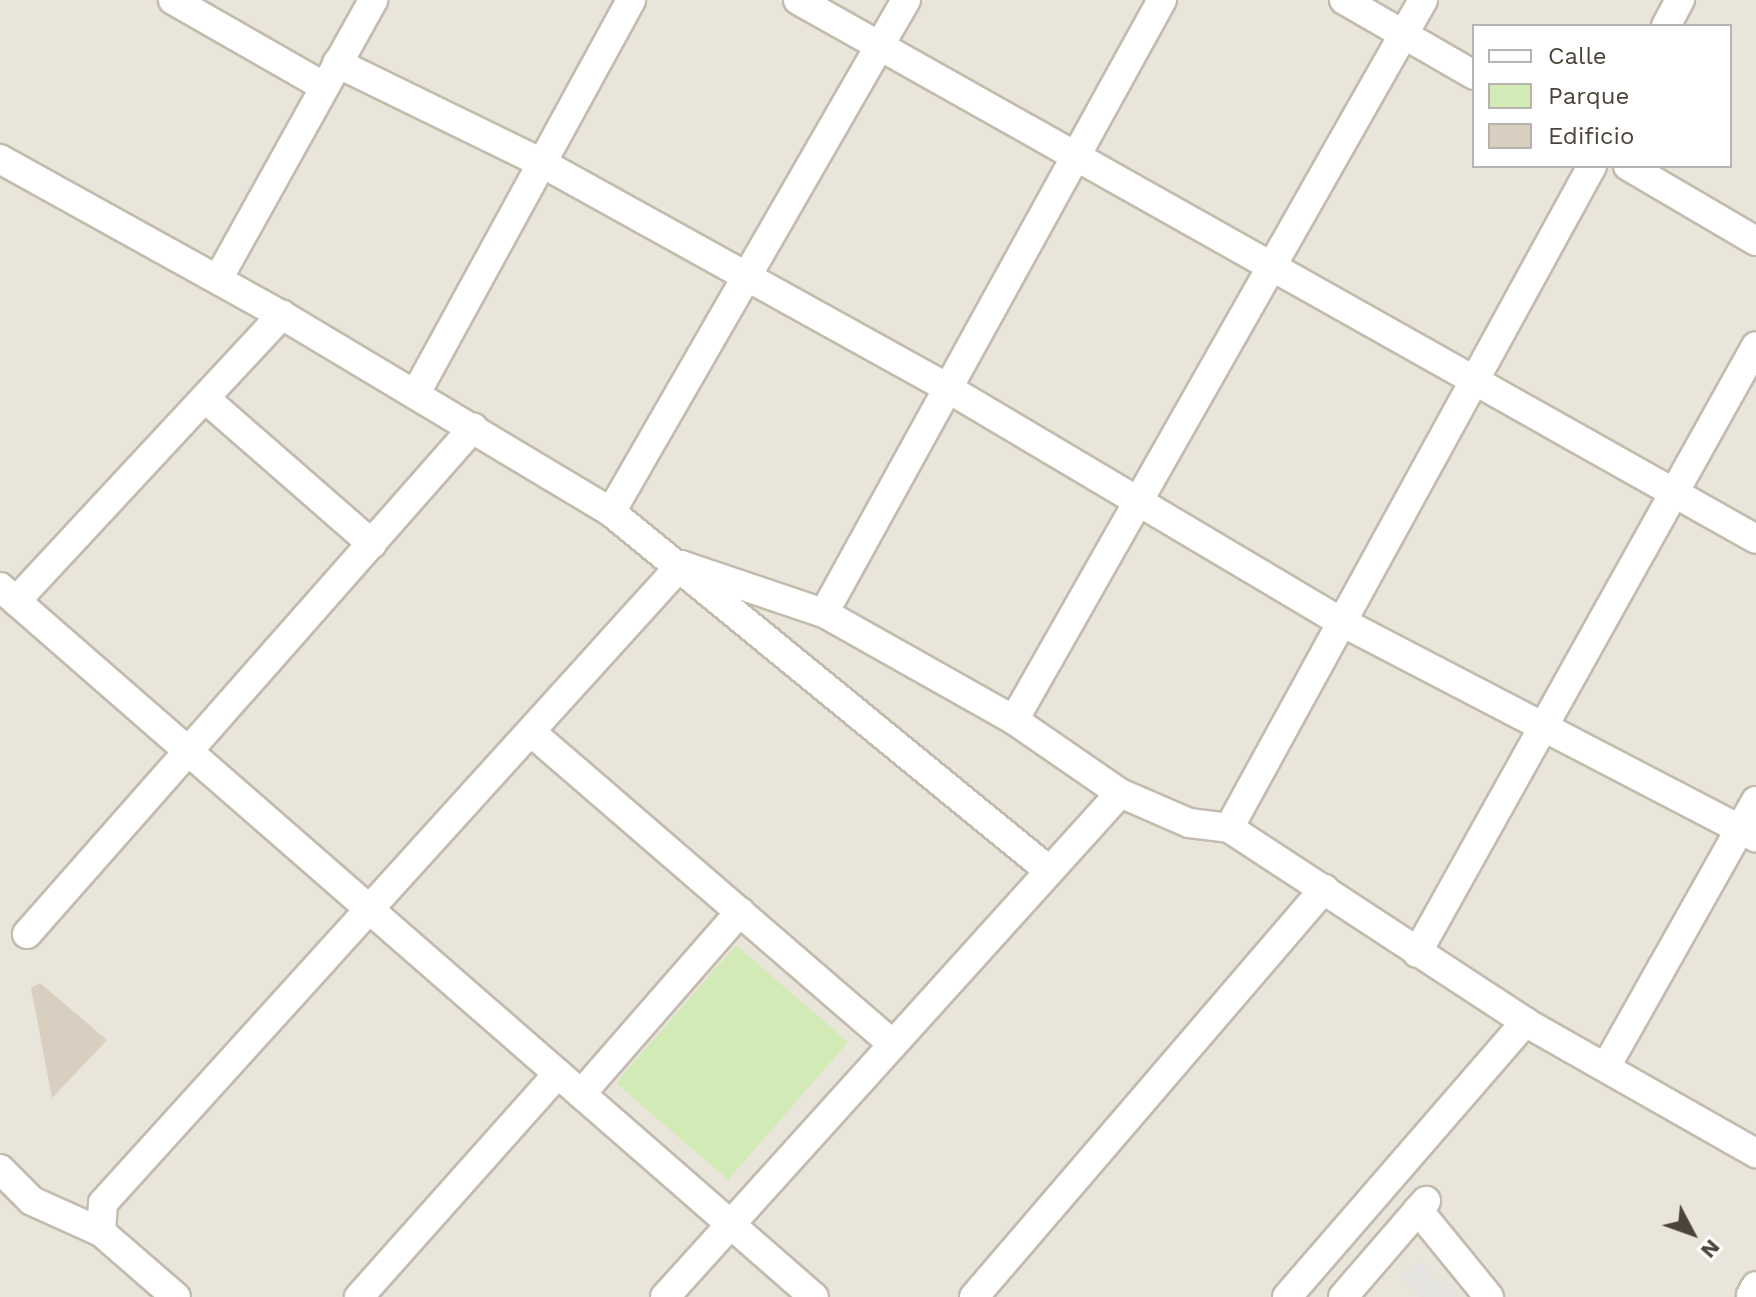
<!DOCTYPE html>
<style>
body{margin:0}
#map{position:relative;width:1756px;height:1297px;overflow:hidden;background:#f6f3ec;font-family:"Work Sans",sans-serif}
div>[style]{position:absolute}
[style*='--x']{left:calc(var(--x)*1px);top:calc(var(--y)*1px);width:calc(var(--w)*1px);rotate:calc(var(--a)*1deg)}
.residential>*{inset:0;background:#eae5da}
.green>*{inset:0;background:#d2eab5}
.parking>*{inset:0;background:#e5e3e0}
.building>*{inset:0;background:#d8cfc1}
.roads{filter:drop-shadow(2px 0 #c2bbae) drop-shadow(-2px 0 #c2bbae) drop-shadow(0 2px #c2bbae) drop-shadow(0 -2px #c2bbae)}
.street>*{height:28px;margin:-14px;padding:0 14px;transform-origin:14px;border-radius:14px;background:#fff}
span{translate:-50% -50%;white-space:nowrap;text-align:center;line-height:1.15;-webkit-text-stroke:6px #fff;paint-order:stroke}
.legend{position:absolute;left:1472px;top:24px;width:260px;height:144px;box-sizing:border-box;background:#fff;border:2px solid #b7b4b0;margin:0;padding:10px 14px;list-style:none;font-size:24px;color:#4b4439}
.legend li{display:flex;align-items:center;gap:16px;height:40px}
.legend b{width:40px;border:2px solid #b7b4b0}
.north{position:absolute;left:1652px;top:1193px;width:80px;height:80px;-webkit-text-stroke:6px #fff;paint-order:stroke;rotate:131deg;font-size:22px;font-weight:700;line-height:32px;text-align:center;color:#4b4439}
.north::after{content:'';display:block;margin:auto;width:28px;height:36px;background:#4b4439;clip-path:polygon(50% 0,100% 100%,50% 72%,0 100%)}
</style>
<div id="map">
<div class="residential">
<i style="clip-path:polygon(evenodd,0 0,1756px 0,1756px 1297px,0 1297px,0 0,1474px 26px,1730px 26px,1730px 166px,1474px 166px,1474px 26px)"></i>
</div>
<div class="green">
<i style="clip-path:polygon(736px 945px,848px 1042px,728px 1180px,616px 1083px)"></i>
</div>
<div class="parking">
<i style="clip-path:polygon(1419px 1261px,1457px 1297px,1421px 1297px,1400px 1279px)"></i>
</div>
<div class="building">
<i style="clip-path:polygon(40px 983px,107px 1040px,52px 1098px,31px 988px)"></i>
</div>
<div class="roads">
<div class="street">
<i style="--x:173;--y:0;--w:173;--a:29.8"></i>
<i style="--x:798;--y:0;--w:1099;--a:29.36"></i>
<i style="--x:1344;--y:0;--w:150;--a:30"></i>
<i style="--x:1666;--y:26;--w:30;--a:-62"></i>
<i style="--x:337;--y:63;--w:228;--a:26"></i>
<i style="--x:542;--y:163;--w:466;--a:29"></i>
<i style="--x:949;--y:389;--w:452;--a:30.7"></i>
<i style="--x:1338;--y:620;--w:471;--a:27.5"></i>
<i style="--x:0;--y:159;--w:322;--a:29"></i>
<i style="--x:282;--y:315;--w:383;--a:30.9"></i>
<i style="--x:611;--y:512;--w:564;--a:39.31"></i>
<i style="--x:1628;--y:166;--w:148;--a:30.4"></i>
<i style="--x:218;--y:279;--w:319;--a:-60.9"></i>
<i style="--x:416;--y:393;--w:448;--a:-61.3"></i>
<i style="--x:207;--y:400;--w:219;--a:41.1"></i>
<i style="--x:611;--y:512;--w:591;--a:-60.05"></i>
<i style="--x:0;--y:587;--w:1080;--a:41.1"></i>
<i style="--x:16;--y:601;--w:391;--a:-47.1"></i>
<i style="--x:824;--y:613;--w:700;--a:-61.13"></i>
<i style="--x:1014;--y:720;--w:828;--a:-60.4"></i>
<i style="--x:531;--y:732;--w:474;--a:40.8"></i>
<i style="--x:1229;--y:828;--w:755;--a:-61.26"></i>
<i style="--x:27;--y:934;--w:675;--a:-48.61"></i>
<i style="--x:1417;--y:953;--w:695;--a:-60.82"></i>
<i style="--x:1607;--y:1065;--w:303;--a:-60.6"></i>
<i style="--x:581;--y:1094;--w:242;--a:-48.9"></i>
<i style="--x:0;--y:1169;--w:45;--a:45"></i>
<i style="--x:32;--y:1201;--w:76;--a:24.2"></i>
<i style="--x:101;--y:1232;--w:99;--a:40.9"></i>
<i style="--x:1418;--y:1210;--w:112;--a:50.8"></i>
<i style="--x:101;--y:1232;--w:29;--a:-86"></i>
<i style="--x:103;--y:1203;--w:861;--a:-47.82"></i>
<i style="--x:681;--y:565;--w:151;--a:18.6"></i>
<i style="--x:824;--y:613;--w:218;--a:29.4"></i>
<i style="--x:1014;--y:720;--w:129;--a:34.6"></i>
<i style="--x:1120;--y:793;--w:75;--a:23.5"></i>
<i style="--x:1189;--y:823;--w:40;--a:7.1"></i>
<i style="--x:1229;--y:828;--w:354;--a:33.2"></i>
<i style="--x:1525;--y:1022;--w:266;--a:29.6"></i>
<i style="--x:1751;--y:1295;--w:10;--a:-61"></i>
<i style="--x:359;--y:1297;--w:299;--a:-48.3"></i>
<i style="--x:665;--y:1297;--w:679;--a:-47.92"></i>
<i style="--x:974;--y:1297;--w:538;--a:-49.38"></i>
<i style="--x:1287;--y:1297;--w:364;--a:-49.1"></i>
<i style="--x:1343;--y:1297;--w:127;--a:-49.2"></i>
</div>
</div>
<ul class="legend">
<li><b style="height:10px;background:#fff"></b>Calle</li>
<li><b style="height:22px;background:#d2eab5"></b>Parque</li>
<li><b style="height:22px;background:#d8cfc1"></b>Edificio</li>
</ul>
<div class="north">N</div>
</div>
